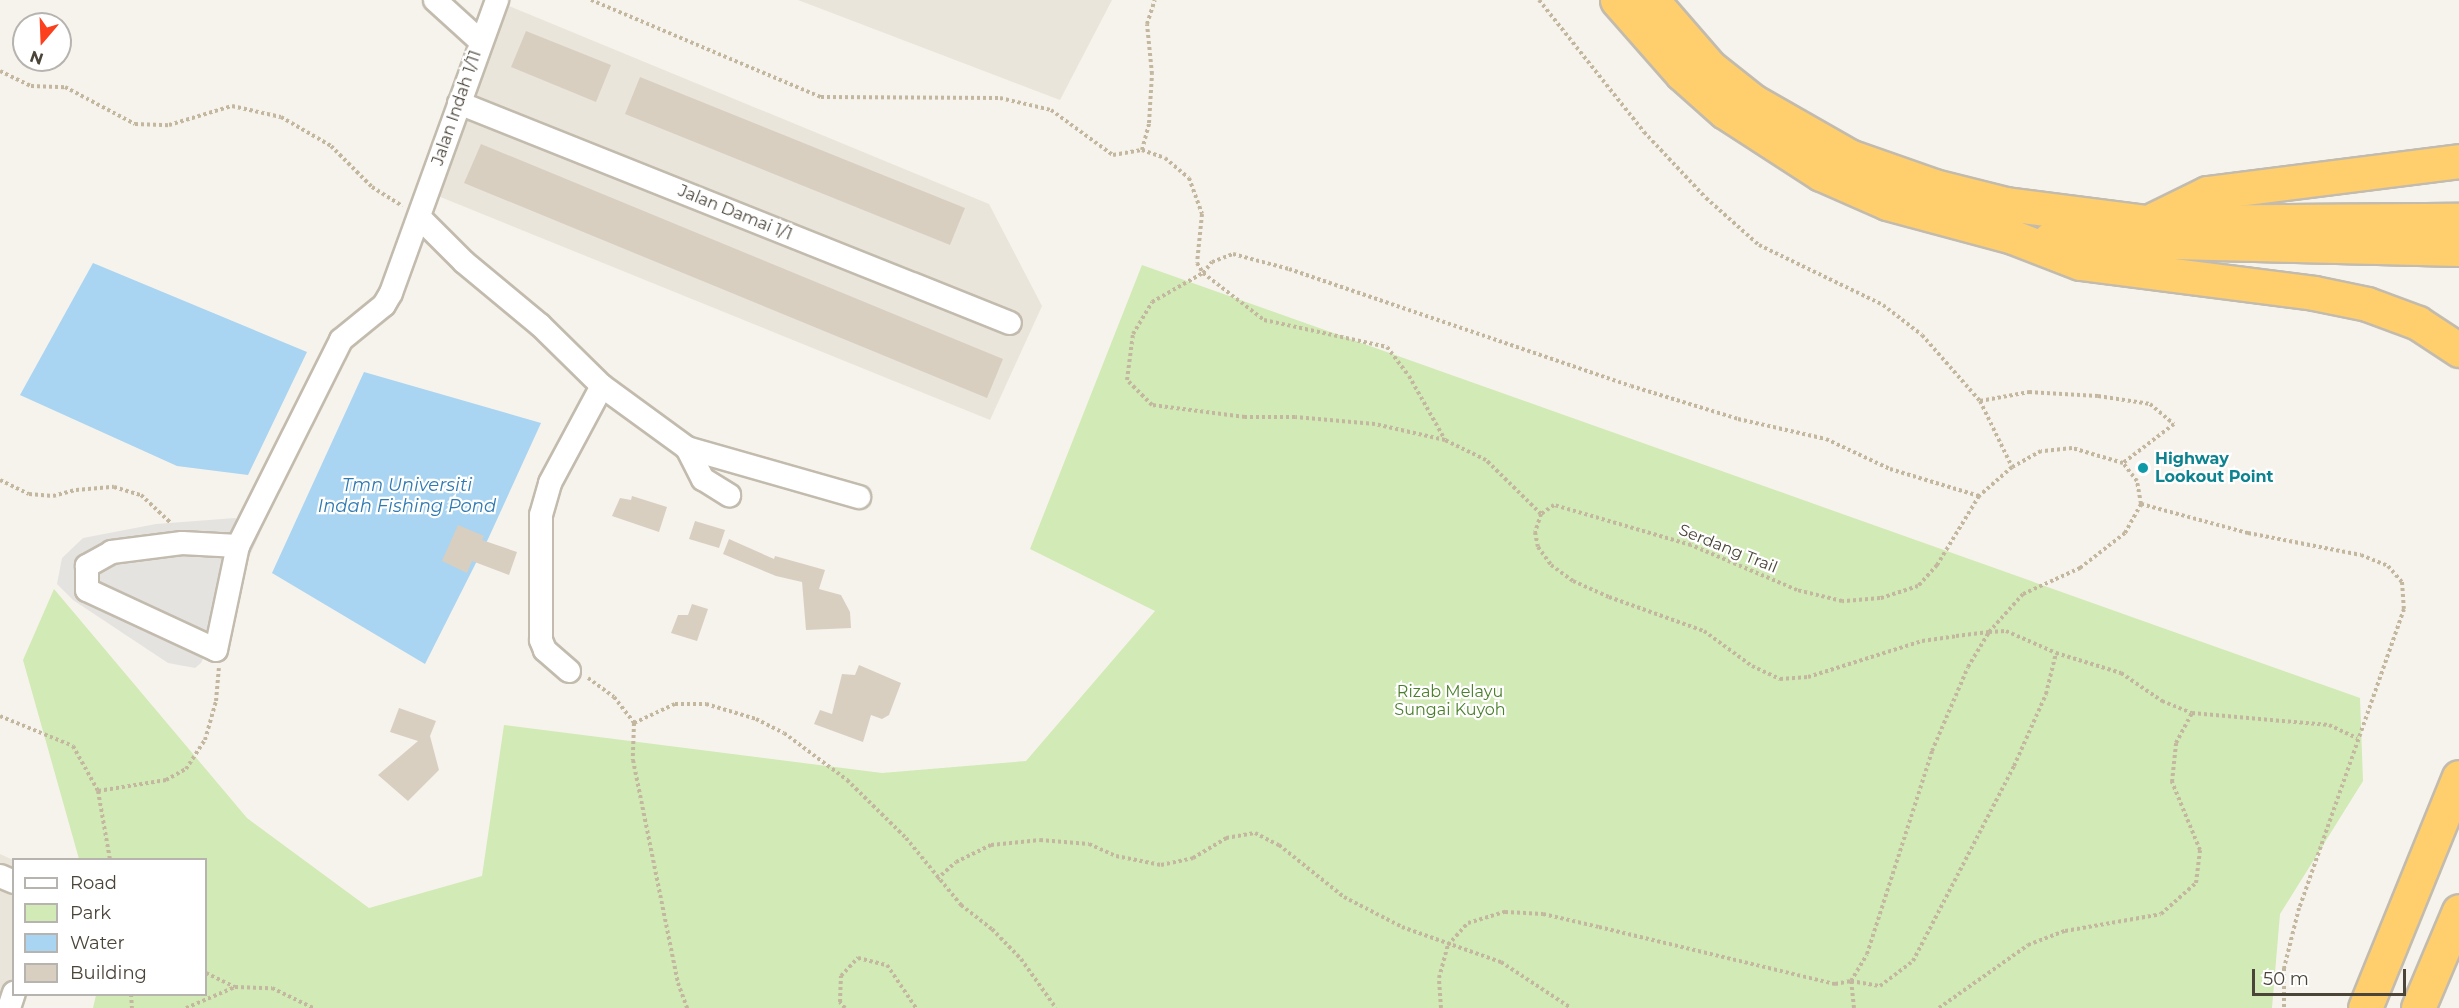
<!DOCTYPE html>
<style>
body{margin:0}
#map{position:relative;width:2459px;height:1008px;overflow:hidden;background:#f6f3ec;font-family:Montserrat,sans-serif}
div>[style]{position:absolute}
[style*='--x']{left:calc(var(--x)*1px);top:calc(var(--y)*1px);width:calc(var(--w)*1px);rotate:calc(var(--a)*1deg)}
.residential>*{inset:0;background:#eae5da}
.green>*{inset:0;background:#d2eab5}
.parking>*{inset:0;background:#e5e3e0}
.water>*{inset:0;background:#a9d4f2}
.building>*{inset:0;background:#d8cfc1}
.path>*{height:4px;margin-top:-2px;transform-origin:0;background:repeating-linear-gradient(90deg,#c4b79f 0 3px,transparent 0 6px)}
.roads{filter:drop-shadow(2px 0 #c2bbae) drop-shadow(-2px 0 #c2bbae) drop-shadow(0 2px #c2bbae) drop-shadow(0 -2px #c2bbae)}
.minor>*{height:22px;margin:-11px;padding:0 11px;transform-origin:11px;border-radius:11px;background:#fff}
.highway>*{height:33px;margin:-16.5px;padding:0 16.5px;transform-origin:16.5px;border-radius:16.5px;background:#ffcf6e}
.dots>*{width:16px;height:16px;translate:-50% -50%;box-sizing:border-box;border:3px solid #fff;border-radius:50%}
span{translate:-50% -50%;white-space:nowrap;text-align:center;line-height:1.15;-webkit-text-stroke:4.5px #fff;paint-order:stroke}
.street-label{font-size:16px;color:#4b4439}
.culture-label{font-size:16px;color:#0d838f;font-weight:700}
.left{translate:0 -50%;text-align:left}
.park-label{font-size:16px;color:#4a7f2a}
.water-label{font-size:18px;color:#2e7ab2;font-style:italic}
.legend{position:absolute;left:12px;top:858px;width:195px;height:138px;box-sizing:border-box;background:#fff;border:2px solid #b7b4b0;margin:0;padding:8px 10px;list-style:none;font-size:18px;color:#4b4439}
.legend li{display:flex;align-items:center;gap:12px;height:30px}
.legend b{width:30px;border:2px solid #b7b4b0}
.north{position:absolute;left:12px;top:12px;width:60px;height:60px;box-sizing:border-box;background:#fff;border:2px solid #b7b4b0;border-radius:50%;rotate:199deg;font-size:16px;font-weight:700;line-height:24px;text-align:center;color:#4b4439}
.north::after{content:'';display:block;margin:auto;width:21px;height:27px;background:#fc3f1d;clip-path:polygon(50% 0,100% 100%,50% 72%,0 100%)}
.scale{position:absolute;left:2252px;top:969px;width:154px;height:27px;box-sizing:border-box;border:3px solid #4b4439;border-top:0;padding-left:8px;font-size:18px;line-height:21px;white-space:nowrap;color:#4b4439;-webkit-text-stroke:4px #fff;paint-order:stroke}
</style>
<div id="map">
<div class="residential">
<i style="clip-path:polygon(798px 0,1112px 0,1060px 100px)"></i>
<i style="clip-path:polygon(509px 6px,989px 204px,1042px 306px,990px 420px,438px 196px)"></i>
<i style="clip-path:polygon(0 854px,13px 860px,14px 994px,28px 995px,22px 1008px,0 1008px)"></i>
</div>
<div class="green">
<i style="clip-path:polygon(1142px 265px,2360px 698px,2363px 781px,2280px 914px,2272px 1008px,93px 1008px,96px 995px,206px 994px,206px 860px,79px 859px,23px 660px,54px 589px,247px 818px,369px 908px,482px 876px,504px 725px,882px 773px,1026px 761px,1155px 611px,1030px 549px)"></i>
</div>
<div class="parking">
<i style="clip-path:polygon(235px 518px,260px 533px,201px 663px,195px 668px,168px 663px,73px 600px,57px 584px,62px 558px,83px 538px,156px 524px)"></i>
</div>
<div class="water">
<i style="clip-path:polygon(93px 263px,307px 352px,248px 475px,177px 466px,20px 395px)"></i>
<i style="clip-path:polygon(364px 372px,541px 423px,489px 537px,425px 664px,272px 573px)"></i>
</div>
<div class="building">
<i style="clip-path:polygon(526px 31px,611px 65px,596px 102px,511px 67px)"></i>
<i style="clip-path:polygon(640px 77px,965px 208px,950px 245px,625px 114px)"></i>
<i style="clip-path:polygon(481px 144px,1003px 359px,987px 398px,464px 183px)"></i>
<i style="clip-path:polygon(632px 496px,667px 507px,659px 532px,612px 516px,620px 498px,631px 500px)"></i>
<i style="clip-path:polygon(695px 521px,725px 530px,719px 548px,689px 539px)"></i>
<i style="clip-path:polygon(458px 525px,484px 536px,482px 540px,517px 552px,509px 575px,472px 561px,467px 573px,442px 561px)"></i>
<i style="clip-path:polygon(729px 539px,774px 559px,775px 556px,825px 570px,819px 589px,841px 595px,850px 612px,851px 628px,806px 630px,802px 582px,776px 576px,723px 554px)"></i>
<i style="clip-path:polygon(692px 604px,708px 609px,697px 641px,671px 633px,678px 615px,688px 615px)"></i>
<i style="clip-path:polygon(859px 665px,901px 683px,889px 715px,882px 719px,871px 715px,863px 742px,814px 724px,820px 710px,832px 714px,842px 674px,855px 675px)"></i>
<i style="clip-path:polygon(399px 708px,436px 721px,430px 736px,439px 770px,408px 801px,378px 775px,418px 741px,390px 732px)"></i>
</div>
<div class="path">
<i style="--x:591;--y:0;--w:250;--a:22.9"></i>
<i style="--x:821;--y:97;--w:179;--a:0.3"></i>
<i style="--x:1000;--y:98;--w:52;--a:13.2"></i>
<i style="--x:1051;--y:110;--w:77;--a:36"></i>
<i style="--x:1113;--y:155;--w:29;--a:-10"></i>
<i style="--x:1142;--y:150;--w:28;--a:-75"></i>
<i style="--x:1149;--y:123;--w:49;--a:-86.5"></i>
<i style="--x:1152;--y:74;--w:50;--a:-95.7"></i>
<i style="--x:1147;--y:24;--w:25;--a:-72"></i>
<i style="--x:1539;--y:0;--w:169;--a:51.5"></i>
<i style="--x:1644;--y:132;--w:91;--a:46.8"></i>
<i style="--x:1706;--y:198;--w:71;--a:41.6"></i>
<i style="--x:1759;--y:245;--w:138;--a:25.8"></i>
<i style="--x:1883;--y:305;--w:49;--a:37.6"></i>
<i style="--x:1922;--y:335;--w:88;--a:48.7"></i>
<i style="--x:1980;--y:401;--w:73;--a:64.1"></i>
<i style="--x:0;--y:71;--w:34;--a:26"></i>
<i style="--x:31;--y:86;--w:34;--a:2"></i>
<i style="--x:65;--y:87;--w:79;--a:27.9"></i>
<i style="--x:135;--y:124;--w:34;--a:2"></i>
<i style="--x:169;--y:125;--w:66;--a:-16.8"></i>
<i style="--x:232;--y:106;--w:50;--a:12.7"></i>
<i style="--x:281;--y:117;--w:58;--a:30.1"></i>
<i style="--x:331;--y:146;--w:58;--a:45"></i>
<i style="--x:372;--y:187;--w:36;--a:32"></i>
<i style="--x:1142;--y:150;--w:24;--a:19"></i>
<i style="--x:1165;--y:158;--w:31;--a:40"></i>
<i style="--x:1189;--y:178;--w:38;--a:70"></i>
<i style="--x:1202;--y:214;--w:49;--a:95.8"></i>
<i style="--x:1197;--y:263;--w:12;--a:59"></i>
<i style="--x:1203;--y:273;--w:77;--a:37.6"></i>
<i style="--x:1264;--y:320;--w:126;--a:12.4"></i>
<i style="--x:1387;--y:347;--w:36;--a:53"></i>
<i style="--x:1409;--y:376;--w:73;--a:60.6"></i>
<i style="--x:1980;--y:401;--w:50;--a:-10.4"></i>
<i style="--x:2029;--y:392;--w:69;--a:3.3"></i>
<i style="--x:2098;--y:396;--w:53;--a:8.7"></i>
<i style="--x:2150;--y:404;--w:31;--a:40"></i>
<i style="--x:2174;--y:424;--w:64;--a:142.6"></i>
<i style="--x:0;--y:480;--w:32;--a:26"></i>
<i style="--x:29;--y:494;--w:24;--a:5"></i>
<i style="--x:53;--y:496;--w:24;--a:-15"></i>
<i style="--x:76;--y:490;--w:38;--a:-5"></i>
<i style="--x:114;--y:487;--w:28;--a:17"></i>
<i style="--x:141;--y:495;--w:42;--a:43.1"></i>
<i style="--x:2141;--y:504;--w:111;--a:15.2"></i>
<i style="--x:2248;--y:533;--w:115;--a:11"></i>
<i style="--x:2361;--y:555;--w:29;--a:22"></i>
<i style="--x:2388;--y:566;--w:21;--a:49"></i>
<i style="--x:2402;--y:582;--w:27;--a:86"></i>
<i style="--x:2404;--y:609;--w:317;--a:109.3"></i>
<i style="--x:2299;--y:908;--w:62;--a:104"></i>
<i style="--x:2284;--y:968;--w:40;--a:90"></i>
<i style="--x:1541;--y:514;--w:77;--a:-135.5"></i>
<i style="--x:1486;--y:460;--w:46;--a:-154"></i>
<i style="--x:1445;--y:440;--w:72;--a:-167.1"></i>
<i style="--x:1375;--y:424;--w:80;--a:-175"></i>
<i style="--x:1295;--y:417;--w:50;--a:180"></i>
<i style="--x:1245;--y:417;--w:94;--a:-172.6"></i>
<i style="--x:1152;--y:405;--w:35;--a:-135"></i>
<i style="--x:1127;--y:380;--w:46;--a:-82.6"></i>
<i style="--x:1133;--y:334;--w:37;--a:-59"></i>
<i style="--x:1152;--y:302;--w:59;--a:-29.6"></i>
<i style="--x:1203;--y:273;--w:14;--a:-51"></i>
<i style="--x:1212;--y:262;--w:22;--a:-21"></i>
<i style="--x:1233;--y:254;--w:58;--a:15"></i>
<i style="--x:1289;--y:269;--w:361;--a:18.9"></i>
<i style="--x:1631;--y:386;--w:112;--a:17.1"></i>
<i style="--x:1738;--y:419;--w:90;--a:12.8"></i>
<i style="--x:1826;--y:439;--w:71;--a:25.1"></i>
<i style="--x:1890;--y:469;--w:93;--a:16.9"></i>
<i style="--x:588;--y:678;--w:32;--a:36"></i>
<i style="--x:614;--y:697;--w:33;--a:52"></i>
<i style="--x:634;--y:723;--w:37;--a:92"></i>
<i style="--x:633;--y:760;--w:227;--a:78.6"></i>
<i style="--x:678;--y:983;--w:27;--a:70"></i>
<i style="--x:0;--y:716;--w:79;--a:22.3"></i>
<i style="--x:73;--y:746;--w:51;--a:60.9"></i>
<i style="--x:98;--y:791;--w:70;--a:80.1"></i>
<i style="--x:634;--y:723;--w:45;--a:-24.9"></i>
<i style="--x:675;--y:704;--w:31;--a:0"></i>
<i style="--x:706;--y:704;--w:52;--a:16.7"></i>
<i style="--x:756;--y:719;--w:31;--a:27"></i>
<i style="--x:784;--y:733;--w:79;--a:36.7"></i>
<i style="--x:847;--y:780;--w:83;--a:44.5"></i>
<i style="--x:906;--y:838;--w:87;--a:50.6"></i>
<i style="--x:961;--y:905;--w:39;--a:38"></i>
<i style="--x:992;--y:929;--w:42;--a:46"></i>
<i style="--x:1021;--y:959;--w:60;--a:54.5"></i>
<i style="--x:98;--y:791;--w:69;--a:-9.2"></i>
<i style="--x:166;--y:780;--w:23;--a:-29"></i>
<i style="--x:186;--y:769;--w:35;--a:-57"></i>
<i style="--x:205;--y:740;--w:41;--a:-74.2"></i>
<i style="--x:216;--y:701;--w:33;--a:-85"></i>
<i style="--x:937;--y:879;--w:25;--a:-42"></i>
<i style="--x:956;--y:862;--w:39;--a:-26"></i>
<i style="--x:991;--y:845;--w:49;--a:-5.8"></i>
<i style="--x:1040;--y:840;--w:49;--a:4.7"></i>
<i style="--x:1089;--y:844;--w:30;--a:24"></i>
<i style="--x:1116;--y:856;--w:46;--a:11.3"></i>
<i style="--x:1161;--y:865;--w:33;--a:-12"></i>
<i style="--x:1193;--y:858;--w:39;--a:-31"></i>
<i style="--x:1226;--y:838;--w:29;--a:-10"></i>
<i style="--x:1255;--y:833;--w:27;--a:27"></i>
<i style="--x:1279;--y:845;--w:83;--a:38.7"></i>
<i style="--x:1344;--y:897;--w:65;--a:27.3"></i>
<i style="--x:1402;--y:927;--w:105;--a:19.5"></i>
<i style="--x:1501;--y:962;--w:84;--a:33.3"></i>
<i style="--x:206;--y:973;--w:32;--a:26"></i>
<i style="--x:131;--y:994;--w:14;--a:86"></i>
<i style="--x:186;--y:1008;--w:53;--a:-23.2"></i>
<i style="--x:235;--y:987;--w:37;--a:2"></i>
<i style="--x:272;--y:988;--w:46;--a:26"></i>
<i style="--x:845;--y:1008;--w:8;--a:-130"></i>
<i style="--x:840;--y:1002;--w:26;--a:-88"></i>
<i style="--x:841;--y:976;--w:25;--a:-47"></i>
<i style="--x:858;--y:958;--w:30;--a:14"></i>
<i style="--x:887;--y:965;--w:52;--a:56"></i>
<i style="--x:1441;--y:1008;--w:30;--a:-94"></i>
<i style="--x:1439;--y:978;--w:34;--a:-75"></i>
<i style="--x:1448;--y:945;--w:30;--a:-48"></i>
<i style="--x:1468;--y:923;--w:39;--a:-17"></i>
<i style="--x:1505;--y:912;--w:38;--a:3"></i>
<i style="--x:1543;--y:914;--w:57;--a:13.1"></i>
<i style="--x:1599;--y:927;--w:243;--a:13.6"></i>
<i style="--x:1835;--y:984;--w:16;--a:-11"></i>
<i style="--x:1851;--y:981;--w:29;--a:10"></i>
<i style="--x:1880;--y:986;--w:41;--a:-37.1"></i>
<i style="--x:1913;--y:961;--w:220;--a:-62.6"></i>
<i style="--x:2014;--y:766;--w:79;--a:-66"></i>
<i style="--x:2046;--y:694;--w:42;--a:-76.3"></i>
<i style="--x:1854;--y:1008;--w:27;--a:-96"></i>
<i style="--x:1851;--y:981;--w:31;--a:-59"></i>
<i style="--x:1867;--y:954;--w:213;--a:-72.2"></i>
<i style="--x:1932;--y:751;--w:91;--a:-66.8"></i>
<i style="--x:1968;--y:667;--w:41;--a:-59"></i>
<i style="--x:1989;--y:632;--w:51;--a:-48.2"></i>
<i style="--x:2023;--y:594;--w:63;--a:-24.5"></i>
<i style="--x:2080;--y:568;--w:57;--a:-37.9"></i>
<i style="--x:2125;--y:533;--w:33;--a:-61"></i>
<i style="--x:2141;--y:504;--w:23;--a:-100"></i>
<i style="--x:2137;--y:481;--w:23;--a:-128"></i>
<i style="--x:2123;--y:463;--w:53;--a:-163.6"></i>
<i style="--x:2072;--y:448;--w:31;--a:174"></i>
<i style="--x:2041;--y:451;--w:33;--a:151"></i>
<i style="--x:2012;--y:467;--w:44;--a:138.7"></i>
<i style="--x:1979;--y:496;--w:81;--a:121.3"></i>
<i style="--x:1937;--y:565;--w:28;--a:132"></i>
<i style="--x:1918;--y:586;--w:40;--a:162"></i>
<i style="--x:1880;--y:598;--w:38;--a:175"></i>
<i style="--x:1842;--y:601;--w:46;--a:-166.3"></i>
<i style="--x:1797;--y:590;--w:115;--a:-157"></i>
<i style="--x:1691;--y:545;--w:143;--a:-163.7"></i>
<i style="--x:1554;--y:505;--w:16;--a:145"></i>
<i style="--x:1541;--y:514;--w:19;--a:108"></i>
<i style="--x:1535;--y:532;--w:15;--a:79"></i>
<i style="--x:1538;--y:547;--w:22;--a:54"></i>
<i style="--x:1551;--y:565;--w:27;--a:36"></i>
<i style="--x:1573;--y:581;--w:39;--a:24"></i>
<i style="--x:1609;--y:597;--w:101;--a:19.7"></i>
<i style="--x:1704;--y:631;--w:59;--a:36.1"></i>
<i style="--x:1752;--y:666;--w:31;--a:25"></i>
<i style="--x:1780;--y:679;--w:28;--a:-4"></i>
<i style="--x:1808;--y:677;--w:120;--a:-17.5"></i>
<i style="--x:1922;--y:641;--w:34;--a:-8"></i>
<i style="--x:1956;--y:636;--w:33;--a:-7"></i>
<i style="--x:1989;--y:632;--w:17;--a:-3"></i>
<i style="--x:2006;--y:631;--w:55;--a:23.7"></i>
<i style="--x:2056;--y:653;--w:68;--a:17.1"></i>
<i style="--x:2121;--y:673;--w:50;--a:34.3"></i>
<i style="--x:2162;--y:701;--w:32;--a:22"></i>
<i style="--x:2192;--y:713;--w:138;--a:5"></i>
<i style="--x:2329;--y:725;--w:31;--a:25"></i>
<i style="--x:1939;--y:1008;--w:109;--a:-35.3"></i>
<i style="--x:2028;--y:945;--w:40;--a:-21"></i>
<i style="--x:2065;--y:931;--w:97;--a:-10"></i>
<i style="--x:2161;--y:914;--w:47;--a:-41.5"></i>
<i style="--x:2196;--y:883;--w:33;--a:-83"></i>
<i style="--x:2200;--y:850;--w:74;--a:-112.4"></i>
<i style="--x:2172;--y:782;--w:39;--a:-84"></i>
<i style="--x:2176;--y:743;--w:34;--a:-62"></i>
</div>
<div class="roads">
<div class="minor">
<i style="--x:435;--y:0;--w:61;--a:42.3"></i>
<i style="--x:459;--y:103;--w:593;--a:21.77"></i>
<i style="--x:420;--y:218;--w:62;--a:45"></i>
<i style="--x:464;--y:262;--w:99;--a:39.7"></i>
<i style="--x:540;--y:325;--w:87;--a:44.5"></i>
<i style="--x:602;--y:386;--w:105;--a:36.1"></i>
<i style="--x:687;--y:448;--w:35;--a:63"></i>
<i style="--x:703;--y:479;--w:31;--a:32"></i>
<i style="--x:687;--y:448;--w:179;--a:15.9"></i>
<i style="--x:238;--y:546;--w:56;--a:-176.9"></i>
<i style="--x:182;--y:543;--w:71;--a:172.7"></i>
<i style="--x:112;--y:552;--w:29;--a:151"></i>
<i style="--x:87;--y:566;--w:24;--a:90"></i>
<i style="--x:87;--y:590;--w:142;--a:24.9"></i>
<i style="--x:216;--y:650;--w:106;--a:-78.1"></i>
<i style="--x:238;--y:546;--w:230;--a:-63.4"></i>
<i style="--x:341;--y:340;--w:55;--a:-39.1"></i>
<i style="--x:384;--y:305;--w:14;--a:-60"></i>
<i style="--x:391;--y:293;--w:312;--a:-70.1"></i>
<i style="--x:569;--y:671;--w:32;--a:-139"></i>
<i style="--x:545;--y:650;--w:11;--a:-112"></i>
<i style="--x:541;--y:640;--w:125;--a:-90"></i>
<i style="--x:541;--y:515;--w:33;--a:-74"></i>
<i style="--x:550;--y:483;--w:110;--a:-61.8"></i>
<i style="--x:0;--y:876;--w:15;--a:23"></i>
<i style="--x:9;--y:1008;--w:16;--a:-72"></i>
</div>
<div class="highway">
<i style="--x:1617;--y:0;--w:98;--a:48.7"></i>
<i style="--x:1682;--y:74;--w:57;--a:41.5"></i>
<i style="--x:1725;--y:112;--w:114;--a:32.9"></i>
<i style="--x:1821;--y:174;--w:72;--a:23.7"></i>
<i style="--x:1887;--y:203;--w:131;--a:15.1"></i>
<i style="--x:2013;--y:237;--w:72;--a:21.2"></i>
<i style="--x:2080;--y:263;--w:236;--a:7.3"></i>
<i style="--x:2314;--y:293;--w:54;--a:11.7"></i>
<i style="--x:2367;--y:304;--w:54;--a:20.4"></i>
<i style="--x:2418;--y:323;--w:49;--a:33.4"></i>
<i style="--x:1652;--y:0;--w:89;--a:49.1"></i>
<i style="--x:1710;--y:67;--w:55;--a:38.3"></i>
<i style="--x:1753;--y:101;--w:111;--a:29.8"></i>
<i style="--x:1849;--y:156;--w:90;--a:19.4"></i>
<i style="--x:1934;--y:186;--w:74;--a:14"></i>
<i style="--x:2006;--y:204;--w:142;--a:7.3"></i>
<i style="--x:2147;--y:222;--w:312;--a:-0.4"></i>
<i style="--x:2154;--y:219;--w:59;--a:-26.1"></i>
<i style="--x:2207;--y:193;--w:254;--a:-7.2"></i>
<i style="--x:2050;--y:239;--w:409;--a:1.4"></i>
<i style="--x:2365;--y:1008;--w:249;--a:-67.9"></i>
<i style="--x:2418;--y:1008;--w:105;--a:-67.1"></i>
</div>
</div>
<div class="dots">
<i style="left:2143px;top:468px;background:#0f9aa8"></i>
</div>
<div class="street-label">
<span style="left:457px;top:108px;rotate:-71deg">Jalan Indah 1/11</span>
<span style="left:735px;top:213px;rotate:22deg">Jalan Damai 1/1</span>
<span style="left:1728px;top:549px;rotate:22deg">Serdang Trail</span>
</div>
<div class="culture-label">
<span class="left" style="left:2155px;top:468px">Highway<br>Lookout Point</span>
</div>
<div class="park-label">
<span style="left:1450px;top:701px">Rizab Melayu<br>Sungai Kuyoh</span>
</div>
<div class="water-label">
<span style="left:407px;top:496px">Tmn Universiti<br>Indah Fishing Pond</span>
</div>
<ul class="legend">
<li><b style="height:8px;background:#fff"></b>Road</li>
<li><b style="height:16px;background:#d2eab5"></b>Park</li>
<li><b style="height:16px;background:#a9d4f2"></b>Water</li>
<li><b style="height:16px;background:#d8cfc1"></b>Building</li>
</ul>
<div class="north">N</div>
<div class="scale">50 m</div>
</div>
